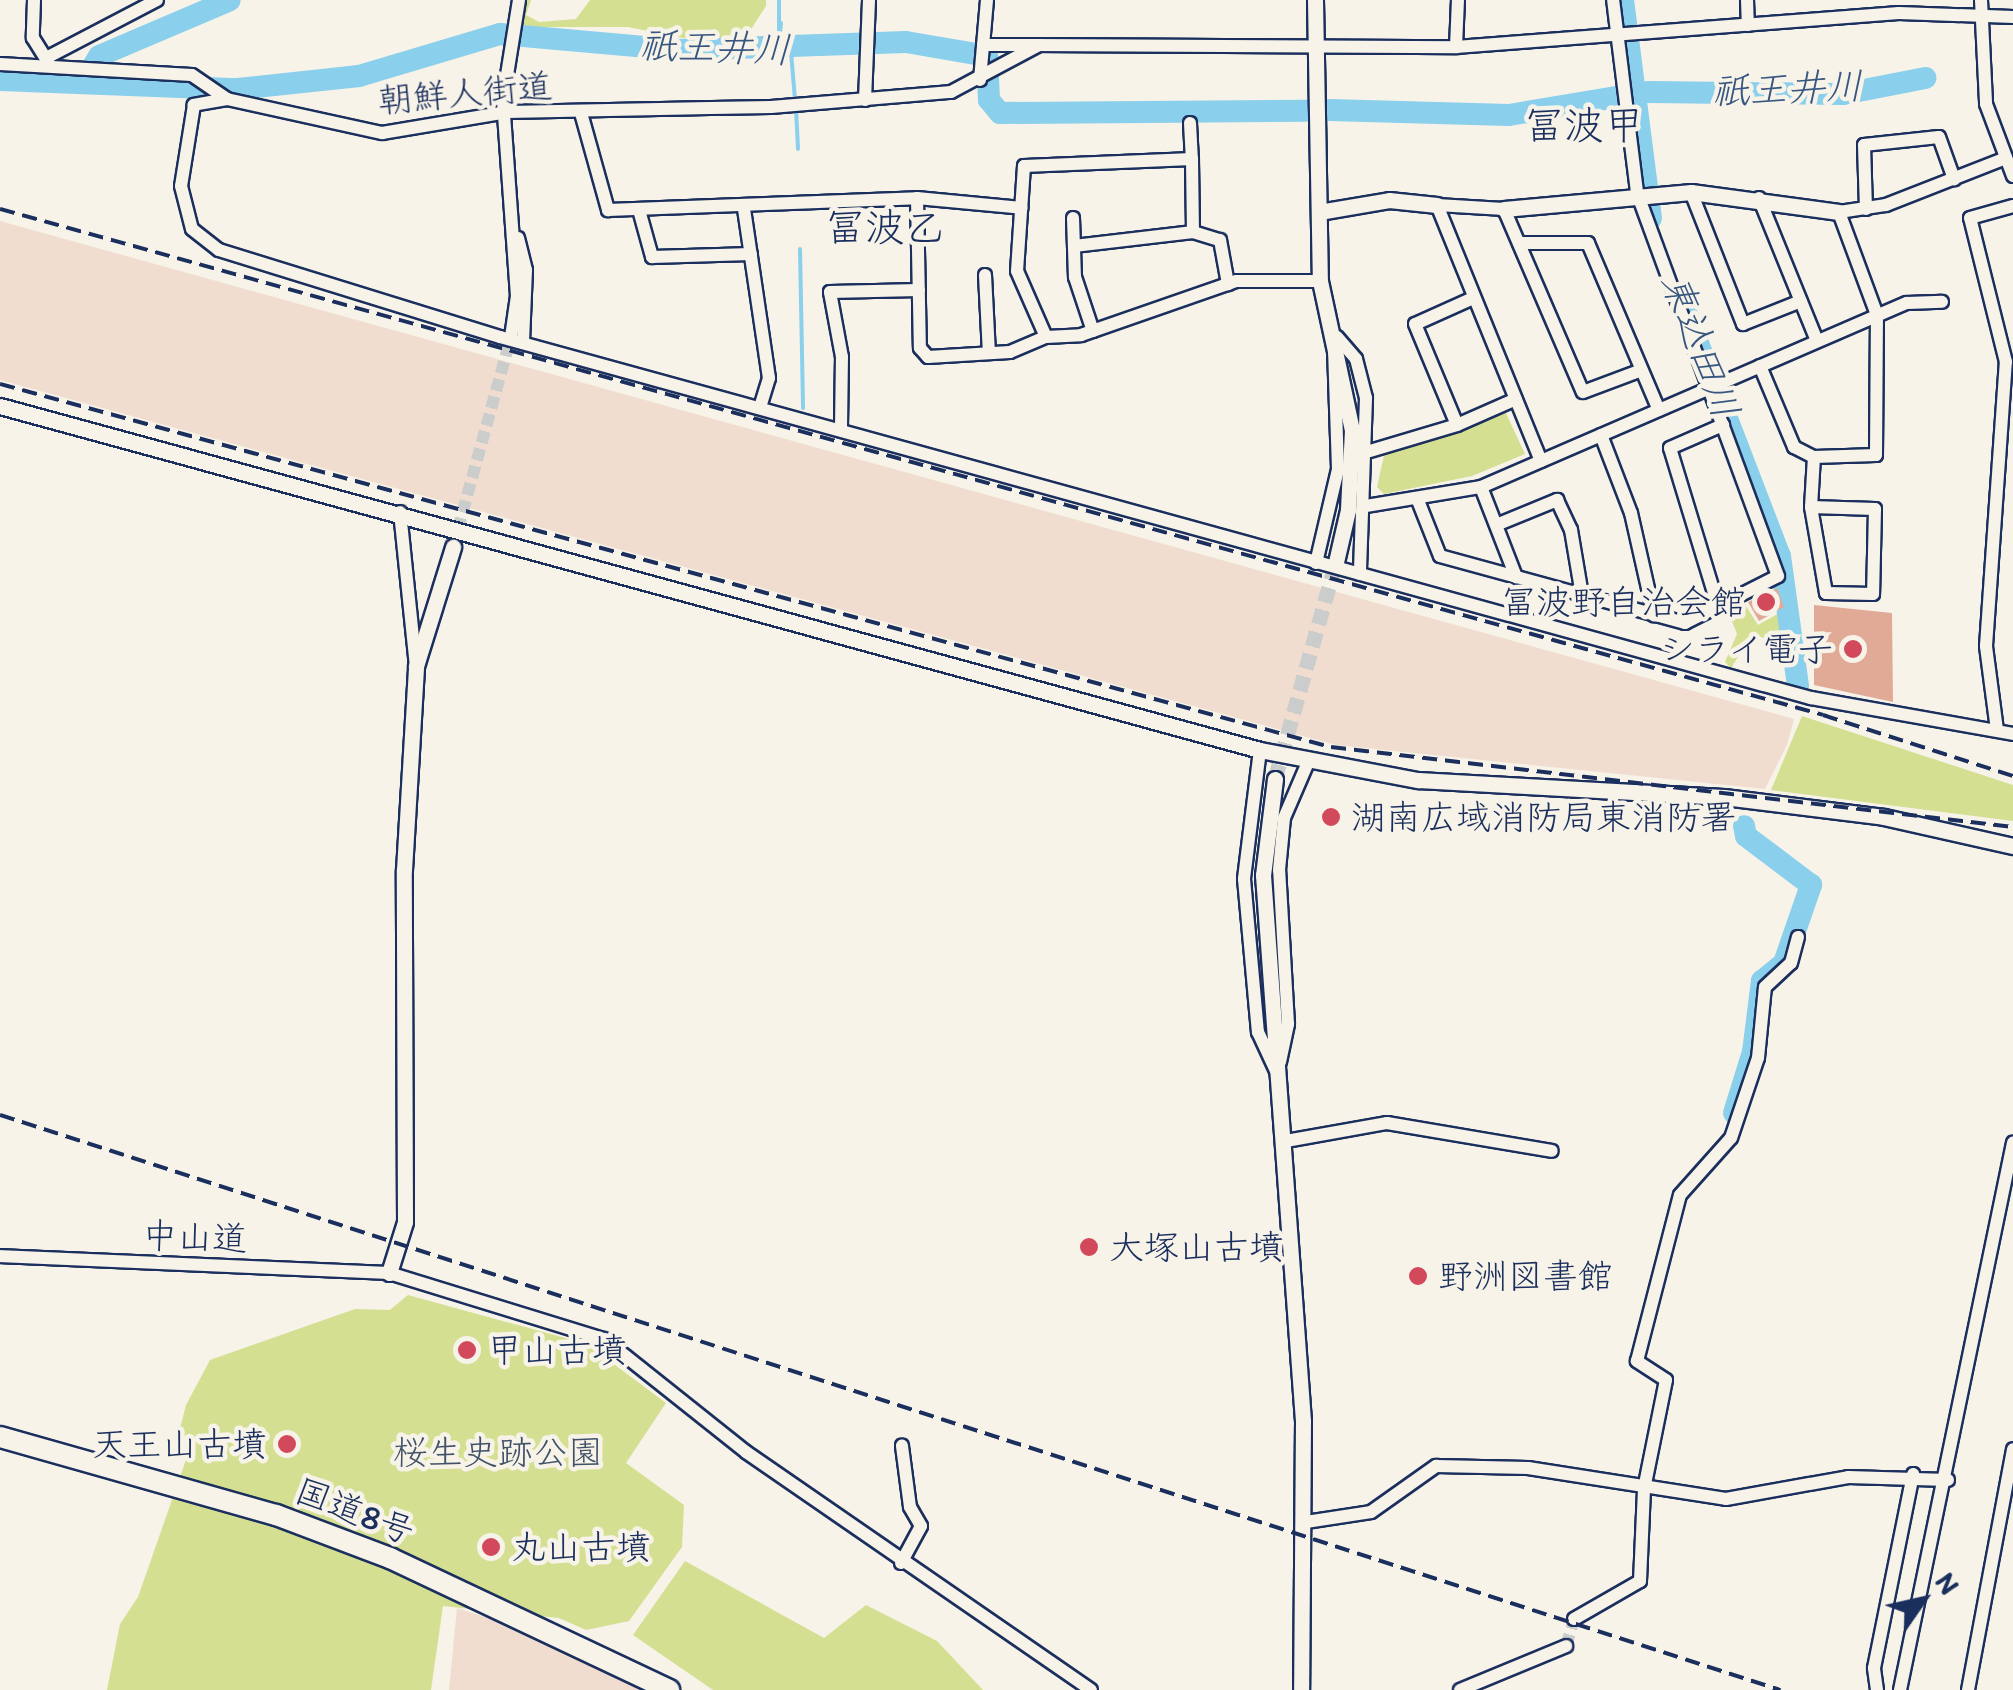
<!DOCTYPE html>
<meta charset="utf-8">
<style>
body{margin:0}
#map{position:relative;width:2013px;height:1690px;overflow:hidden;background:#f7f3e8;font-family:Itim,"Klee One",sans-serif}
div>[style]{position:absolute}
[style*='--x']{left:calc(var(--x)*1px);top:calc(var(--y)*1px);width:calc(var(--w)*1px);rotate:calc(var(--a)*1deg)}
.built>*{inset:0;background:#f0ddd0}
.green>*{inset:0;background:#d4df92}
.stream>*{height:4px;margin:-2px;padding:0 2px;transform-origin:2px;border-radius:2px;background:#8acfeb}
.river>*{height:22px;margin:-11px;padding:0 11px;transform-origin:11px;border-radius:11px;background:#8acfeb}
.building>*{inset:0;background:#e1aa97}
.minor-tunnel>*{height:12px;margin-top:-6px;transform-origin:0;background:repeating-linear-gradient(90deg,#cbcccc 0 12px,transparent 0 18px)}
.tertiary-tunnel>*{height:15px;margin-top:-7.5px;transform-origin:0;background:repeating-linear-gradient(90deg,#cbcccc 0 15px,transparent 0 23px)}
.roads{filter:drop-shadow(2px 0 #1b2f5e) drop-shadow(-2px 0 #1b2f5e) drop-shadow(0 2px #1b2f5e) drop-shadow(0 -2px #1b2f5e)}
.minor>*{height:12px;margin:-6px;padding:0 6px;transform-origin:6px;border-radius:6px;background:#f7f3e8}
.tertiary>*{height:15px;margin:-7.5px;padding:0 7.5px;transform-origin:7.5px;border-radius:7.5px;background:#f7f3e8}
.trunk>*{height:20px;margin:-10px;padding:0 10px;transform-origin:10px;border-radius:10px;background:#f7f3e8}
.rail>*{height:4px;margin-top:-2px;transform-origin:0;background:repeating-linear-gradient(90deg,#1b2f5e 0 15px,transparent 0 23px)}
.dots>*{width:28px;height:28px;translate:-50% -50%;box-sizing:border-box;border:5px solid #f7f3e8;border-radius:50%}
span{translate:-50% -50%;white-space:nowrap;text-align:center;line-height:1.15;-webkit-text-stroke:9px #f7f3e8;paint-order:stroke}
.street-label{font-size:35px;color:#1b2f5e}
.poi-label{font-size:35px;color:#1b2f5e}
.right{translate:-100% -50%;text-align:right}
.left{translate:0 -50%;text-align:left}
.park-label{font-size:35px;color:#405268}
.water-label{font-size:38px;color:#375781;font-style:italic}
.quarter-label{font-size:40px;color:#1b2f5e}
.north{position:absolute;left:1873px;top:1550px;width:100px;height:100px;-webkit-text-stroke:8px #f7f3e8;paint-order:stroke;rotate:56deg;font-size:28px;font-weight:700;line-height:40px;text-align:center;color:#1b2f5e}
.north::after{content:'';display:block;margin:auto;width:35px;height:45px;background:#1b2f5e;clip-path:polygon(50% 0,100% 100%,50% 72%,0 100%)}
</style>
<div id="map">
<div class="built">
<i style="clip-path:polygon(0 221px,1794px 719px,1787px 745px,1765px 789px,1336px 745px,0 380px)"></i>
<i style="clip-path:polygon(457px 1608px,540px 1635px,647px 1690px,449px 1690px)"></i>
</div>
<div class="green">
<i style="clip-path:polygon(522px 0,531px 0,526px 15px,539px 22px,576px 19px,590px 0,766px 0,766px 6px,746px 37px,683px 38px,628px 27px,522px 27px)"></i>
<i style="clip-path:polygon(1504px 409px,1525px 454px,1472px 476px,1384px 494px,1377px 487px,1385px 451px)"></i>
<i style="clip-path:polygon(1742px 600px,1758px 625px,1781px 612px,1786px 649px,1753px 633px,1731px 668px,1725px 662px,1737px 634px,1727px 609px)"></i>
<i style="clip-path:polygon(1802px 716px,2013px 785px,2013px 821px,1771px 790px)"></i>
<i style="clip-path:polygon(408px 1295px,587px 1344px,666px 1403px,626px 1463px,684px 1505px,682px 1547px,629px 1621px,586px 1630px,559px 1618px,443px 1606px,431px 1690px,107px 1690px,120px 1624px,138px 1597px,187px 1457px,175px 1448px,186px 1405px,210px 1360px,355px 1309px,390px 1310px)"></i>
<i style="clip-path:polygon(685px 1561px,824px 1638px,866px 1605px,937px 1641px,983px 1690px,713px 1690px,633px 1635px)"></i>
</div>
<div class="stream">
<i style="--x:779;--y:42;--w:19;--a:-84"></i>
<i style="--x:779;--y:47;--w:47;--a:-90"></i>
<i style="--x:791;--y:52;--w:48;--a:85.2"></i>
<i style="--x:796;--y:109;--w:40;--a:87.1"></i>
<i style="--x:800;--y:249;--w:159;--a:88.9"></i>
</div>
<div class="river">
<i style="--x:1623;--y:0;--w:220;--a:82.7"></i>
<i style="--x:0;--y:80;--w:238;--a:2.2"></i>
<i style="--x:238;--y:89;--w:122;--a:-6.1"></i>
<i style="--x:359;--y:76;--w:147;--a:-16.6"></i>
<i style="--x:500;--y:34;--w:179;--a:5.1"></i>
<i style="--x:678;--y:50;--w:228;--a:-2"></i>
<i style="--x:906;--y:42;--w:82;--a:9.8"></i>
<i style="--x:987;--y:56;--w:44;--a:87.4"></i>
<i style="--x:989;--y:100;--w:17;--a:50"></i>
<i style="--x:1000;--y:113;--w:306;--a:-0.4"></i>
<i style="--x:83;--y:83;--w:31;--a:-59"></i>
<i style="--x:99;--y:56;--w:142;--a:-23.1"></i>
<i style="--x:1648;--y:92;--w:195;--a:0.6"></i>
<i style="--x:1843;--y:94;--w:84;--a:-11"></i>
<i style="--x:1329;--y:110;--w:180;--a:1.6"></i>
<i style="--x:1509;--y:115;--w:116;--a:-9.5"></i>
<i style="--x:1685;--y:309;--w:265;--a:69"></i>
<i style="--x:1780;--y:556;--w:131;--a:82.1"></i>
<i style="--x:1734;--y:1113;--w:64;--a:-72.7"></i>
<i style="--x:1753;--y:1052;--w:72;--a:-82.8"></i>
<i style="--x:1762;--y:981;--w:28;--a:-39"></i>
<i style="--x:1784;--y:963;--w:83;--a:-70.9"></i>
<i style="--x:1811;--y:885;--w:81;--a:-143"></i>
<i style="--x:1746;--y:836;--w:10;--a:-101"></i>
</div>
<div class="building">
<i style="clip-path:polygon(1777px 588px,1784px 607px,1759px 621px,1748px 602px)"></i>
<i style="clip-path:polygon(1814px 605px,1892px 613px,1893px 702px,1814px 685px)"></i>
</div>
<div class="minor-tunnel">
<i style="--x:453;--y:547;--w:218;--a:-74.6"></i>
<i style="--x:1566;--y:1646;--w:28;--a:-73"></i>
</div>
<div class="tertiary-tunnel">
<i style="--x:1275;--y:779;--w:225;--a:-74.3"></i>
</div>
<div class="roads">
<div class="minor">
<i style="--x:34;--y:0;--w:38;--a:92"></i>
<i style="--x:33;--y:38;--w:28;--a:58"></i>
<i style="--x:1747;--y:0;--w:25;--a:88"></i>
<i style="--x:1981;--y:0;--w:104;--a:87.2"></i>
<i style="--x:1986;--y:104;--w:77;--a:69.4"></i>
<i style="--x:983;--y:45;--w:56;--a:0"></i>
<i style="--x:1456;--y:47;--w:47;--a:-87.6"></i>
<i style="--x:48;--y:57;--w:123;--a:-27.6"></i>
<i style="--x:0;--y:64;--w:192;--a:3.3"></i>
<i style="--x:192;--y:75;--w:42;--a:34.4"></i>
<i style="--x:227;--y:99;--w:159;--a:12.4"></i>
<i style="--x:382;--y:133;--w:127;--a:-9.5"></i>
<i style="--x:507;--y:112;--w:264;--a:-1.1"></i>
<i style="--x:771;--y:107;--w:181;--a:-4.8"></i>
<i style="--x:951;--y:92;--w:100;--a:-28.1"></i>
<i style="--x:1039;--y:45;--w:417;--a:0.3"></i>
<i style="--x:1456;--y:47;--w:444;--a:-4.4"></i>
<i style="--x:1899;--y:13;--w:114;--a:2"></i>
<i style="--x:980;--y:80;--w:80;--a:-85"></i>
<i style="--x:227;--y:99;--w:34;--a:170"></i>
<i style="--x:194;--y:105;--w:82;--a:99.1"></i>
<i style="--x:181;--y:186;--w:44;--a:75.7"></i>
<i style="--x:192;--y:229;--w:34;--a:38"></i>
<i style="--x:219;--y:250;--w:294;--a:17.2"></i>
<i style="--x:500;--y:337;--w:1360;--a:15.4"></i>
<i style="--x:1811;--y:698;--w:205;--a:10.1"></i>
<i style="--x:865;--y:100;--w:100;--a:-87.7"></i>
<i style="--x:581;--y:113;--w:101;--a:74.4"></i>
<i style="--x:608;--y:210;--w:309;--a:-2.2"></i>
<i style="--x:917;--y:198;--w:105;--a:5.4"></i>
<i style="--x:1190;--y:123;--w:36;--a:87"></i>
<i style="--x:1691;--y:192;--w:142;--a:68.5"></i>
<i style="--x:1743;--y:324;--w:62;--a:-21.6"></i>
<i style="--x:917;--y:198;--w:150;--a:88.9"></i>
<i style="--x:920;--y:348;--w:12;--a:48"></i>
<i style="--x:928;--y:357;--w:82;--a:-3.5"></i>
<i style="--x:1010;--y:352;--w:39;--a:-23"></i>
<i style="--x:1759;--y:198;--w:154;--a:67.9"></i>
<i style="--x:744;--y:209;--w:171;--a:81.6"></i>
<i style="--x:769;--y:378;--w:28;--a:107"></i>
<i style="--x:1866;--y:209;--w:64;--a:-91.8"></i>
<i style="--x:1864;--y:145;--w:75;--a:-6.1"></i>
<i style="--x:1939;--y:137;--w:45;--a:70.3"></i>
<i style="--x:639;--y:210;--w:49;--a:74.5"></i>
<i style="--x:652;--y:257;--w:99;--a:-1.7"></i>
<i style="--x:1073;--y:218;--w:59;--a:88.1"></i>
<i style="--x:1075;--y:277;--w:57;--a:71.6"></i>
<i style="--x:1193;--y:232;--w:73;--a:-90.8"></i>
<i style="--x:1192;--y:159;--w:168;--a:177.6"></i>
<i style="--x:1024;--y:166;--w:105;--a:93.8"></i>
<i style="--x:1017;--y:271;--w:72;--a:66.3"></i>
<i style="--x:1046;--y:337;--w:35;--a:-3"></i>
<i style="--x:1081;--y:335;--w:164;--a:-19.2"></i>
<i style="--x:1236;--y:281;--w:84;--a:0"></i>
<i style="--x:518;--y:238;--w:33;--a:76"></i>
<i style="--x:526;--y:270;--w:73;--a:92.4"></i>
<i style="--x:1519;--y:243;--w:69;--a:0"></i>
<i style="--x:1588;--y:243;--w:181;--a:67"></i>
<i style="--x:1074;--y:246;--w:120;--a:-6.7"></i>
<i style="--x:1193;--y:232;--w:28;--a:17"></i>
<i style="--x:1220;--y:240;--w:45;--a:79.7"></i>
<i style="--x:985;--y:275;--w:78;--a:87.1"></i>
<i style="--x:1471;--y:299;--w:61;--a:155.9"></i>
<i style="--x:1415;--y:324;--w:109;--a:67.4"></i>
<i style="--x:1457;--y:425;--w:64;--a:-23.8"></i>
<i style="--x:511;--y:337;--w:41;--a:-81.7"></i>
<i style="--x:517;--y:296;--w:196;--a:-94.1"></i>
<i style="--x:503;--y:100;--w:101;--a:-80.9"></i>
<i style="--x:1337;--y:337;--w:29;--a:49"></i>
<i style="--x:1356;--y:359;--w:40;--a:75.6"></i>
<i style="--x:1366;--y:398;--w:176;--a:92"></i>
<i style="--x:1760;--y:366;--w:88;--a:67.2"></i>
<i style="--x:1794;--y:447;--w:22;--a:27"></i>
<i style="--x:841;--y:427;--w:70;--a:-89.2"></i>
<i style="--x:842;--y:357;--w:66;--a:-100.5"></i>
<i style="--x:830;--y:292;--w:89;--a:-1.3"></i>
<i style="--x:1601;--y:435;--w:84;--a:69"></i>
<i style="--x:1631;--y:513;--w:105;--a:77.3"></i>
<i style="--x:1370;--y:451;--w:91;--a:-16.6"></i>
<i style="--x:1541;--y:461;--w:276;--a:-112.1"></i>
<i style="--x:1437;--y:205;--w:67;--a:3.4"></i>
<i style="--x:1504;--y:209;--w:199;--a:66.7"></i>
<i style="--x:1583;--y:392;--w:60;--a:-20.6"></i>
<i style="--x:1481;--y:487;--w:97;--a:68.7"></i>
<i style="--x:1417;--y:498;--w:62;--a:68.4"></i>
<i style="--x:1440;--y:556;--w:254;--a:15.3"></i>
<i style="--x:1685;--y:623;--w:104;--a:-26.8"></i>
<i style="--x:1778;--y:576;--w:409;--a:-110.2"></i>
<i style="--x:1637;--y:192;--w:193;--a:-97.1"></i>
<i style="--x:1366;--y:506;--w:117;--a:-9.4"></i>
<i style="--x:1481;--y:487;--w:464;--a:-23.4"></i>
<i style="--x:1907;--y:303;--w:35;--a:-2"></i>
<i style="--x:1811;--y:507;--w:64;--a:1.8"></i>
<i style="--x:1875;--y:509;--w:85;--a:91.3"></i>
<i style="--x:1873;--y:594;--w:47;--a:-178.8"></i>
<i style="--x:1826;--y:593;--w:87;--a:-99.9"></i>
<i style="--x:1811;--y:507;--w:50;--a:-86.6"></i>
<i style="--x:1814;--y:457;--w:62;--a:-1.8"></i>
<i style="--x:1876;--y:455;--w:140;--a:-89.6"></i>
<i style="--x:1877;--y:315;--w:110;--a:-110.3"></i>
<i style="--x:1839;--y:212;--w:48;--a:-8.5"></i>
<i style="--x:1886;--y:205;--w:129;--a:-21.4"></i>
<i style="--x:400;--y:512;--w:155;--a:84.1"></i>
<i style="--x:1501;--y:523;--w:61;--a:-22.3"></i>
<i style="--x:1557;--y:500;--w:33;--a:65"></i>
<i style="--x:1571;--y:530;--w:66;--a:80.4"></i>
<i style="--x:1316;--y:563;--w:97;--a:-76.8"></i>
<i style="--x:1338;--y:469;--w:120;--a:-91.9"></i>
<i style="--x:1718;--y:606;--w:165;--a:-106.9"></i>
<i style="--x:1670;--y:448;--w:58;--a:-23.5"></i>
<i style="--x:1997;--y:730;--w:85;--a:-97.5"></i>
<i style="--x:1986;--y:646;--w:285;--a:-86"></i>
<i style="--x:2006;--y:362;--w:148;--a:-104"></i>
<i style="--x:1970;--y:218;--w:45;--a:-15.6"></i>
<i style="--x:1260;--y:750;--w:130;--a:97.1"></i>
<i style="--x:1244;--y:879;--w:154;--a:84.8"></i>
<i style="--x:1258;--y:1032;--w:43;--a:65.2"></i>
<i style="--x:1280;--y:1062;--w:39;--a:-78"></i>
<i style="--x:1288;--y:1024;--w:154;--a:-93.3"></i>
<i style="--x:1279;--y:870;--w:52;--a:-84.5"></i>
<i style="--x:1284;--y:818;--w:63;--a:-66.7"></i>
<i style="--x:1286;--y:1141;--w:103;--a:-10.1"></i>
<i style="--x:1387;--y:1123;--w:167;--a:9.6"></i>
<i style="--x:0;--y:1256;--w:389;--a:2.5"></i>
<i style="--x:389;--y:1273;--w:225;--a:17.1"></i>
<i style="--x:604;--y:1339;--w:181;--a:38.5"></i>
<i style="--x:746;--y:1452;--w:419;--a:34.6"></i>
<i style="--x:1306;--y:1522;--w:66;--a:-8.7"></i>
<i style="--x:1371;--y:1512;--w:80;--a:-35.3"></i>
<i style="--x:1436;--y:1466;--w:92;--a:1.2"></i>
<i style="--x:1528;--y:1468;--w:200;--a:8.9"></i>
<i style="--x:1726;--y:1499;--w:124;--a:-10.2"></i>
<i style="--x:1848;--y:1477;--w:100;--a:1.7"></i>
<i style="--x:901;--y:1563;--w:42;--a:-61.6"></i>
<i style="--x:921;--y:1526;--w:22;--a:-120"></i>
<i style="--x:910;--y:1507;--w:62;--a:-97.5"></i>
<i style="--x:1574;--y:1619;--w:76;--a:-29.9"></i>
<i style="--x:1640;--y:1581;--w:92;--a:-87.5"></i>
<i style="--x:1644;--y:1489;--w:111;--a:-78.6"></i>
<i style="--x:1666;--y:1380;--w:35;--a:-147"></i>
<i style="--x:1637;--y:1361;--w:171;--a:-75.5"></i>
<i style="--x:1680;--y:1195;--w:76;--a:-48.2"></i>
<i style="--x:1731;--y:1138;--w:84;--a:-71.4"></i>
<i style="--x:1758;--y:1058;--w:71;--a:-84.4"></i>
<i style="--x:1765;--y:987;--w:35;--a:-43"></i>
<i style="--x:1791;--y:963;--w:27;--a:-75"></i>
<i style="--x:1460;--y:1690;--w:115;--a:-22.5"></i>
<i style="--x:1877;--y:1690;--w:22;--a:-98"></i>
<i style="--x:1874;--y:1668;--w:198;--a:-78.6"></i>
<i style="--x:1900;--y:1690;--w:559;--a:-78.33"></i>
<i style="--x:1968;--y:1690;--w:245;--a:-79.4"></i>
</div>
<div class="tertiary">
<i style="--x:1315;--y:0;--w:281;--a:89"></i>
<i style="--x:1320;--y:281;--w:152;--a:77.9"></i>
<i style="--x:1352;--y:430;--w:80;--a:92.9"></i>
<i style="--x:1348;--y:510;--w:53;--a:103"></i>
<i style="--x:1504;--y:209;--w:188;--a:-5.2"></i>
<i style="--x:1691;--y:192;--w:149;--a:7.7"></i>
<i style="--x:1319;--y:212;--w:71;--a:-9.7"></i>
<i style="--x:1389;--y:200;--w:48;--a:5.9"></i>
<i style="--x:0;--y:406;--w:1306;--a:15.27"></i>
<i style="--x:1260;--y:750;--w:161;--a:10.8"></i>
<i style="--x:1418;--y:780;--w:306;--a:3.2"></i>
<i style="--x:1724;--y:797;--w:161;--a:7.1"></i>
<i style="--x:1884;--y:817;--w:132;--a:12.7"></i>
<i style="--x:1275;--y:779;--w:97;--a:97.1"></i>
<i style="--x:1263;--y:875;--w:547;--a:85.81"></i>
<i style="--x:1303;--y:1421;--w:269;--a:90.4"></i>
<i style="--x:389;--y:1273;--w:53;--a:-72.6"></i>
<i style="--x:405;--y:1222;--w:352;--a:-90.2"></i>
<i style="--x:404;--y:870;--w:204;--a:-86.6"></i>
<i style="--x:416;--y:666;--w:125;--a:-72.7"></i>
</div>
<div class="trunk">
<i style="--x:0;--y:1437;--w:287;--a:15.8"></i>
<i style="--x:276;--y:1515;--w:122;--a:20.7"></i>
<i style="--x:390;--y:1558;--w:309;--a:25.3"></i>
</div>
</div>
<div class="rail">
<i style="--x:0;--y:209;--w:1892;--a:15.51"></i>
<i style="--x:1823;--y:715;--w:200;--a:17.8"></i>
<i style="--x:0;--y:384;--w:1380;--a:15.26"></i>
<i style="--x:1331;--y:747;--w:687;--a:6.69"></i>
<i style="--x:0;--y:1115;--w:1871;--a:17.9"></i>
</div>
<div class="dots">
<i style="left:1766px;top:602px;background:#d1495b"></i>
<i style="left:1853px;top:649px;background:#d1495b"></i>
<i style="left:1331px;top:817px;background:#d1495b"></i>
<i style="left:1089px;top:1247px;background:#d1495b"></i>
<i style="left:1418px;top:1276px;background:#d1495b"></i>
<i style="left:467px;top:1350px;background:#d1495b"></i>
<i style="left:287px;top:1444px;background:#d1495b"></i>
<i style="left:491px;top:1547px;background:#d1495b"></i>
</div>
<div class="street-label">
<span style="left:465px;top:93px;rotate:-5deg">朝鮮人街道</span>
<span style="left:195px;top:1237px;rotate:2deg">中山道</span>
<span style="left:355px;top:1511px;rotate:21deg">国道8号</span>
</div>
<div class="poi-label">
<span class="right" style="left:1746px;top:602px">冨波野自治会館</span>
<span class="right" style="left:1833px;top:649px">シライ電子</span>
<span class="left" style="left:1351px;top:817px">湖南広域消防局東消防署</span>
<span class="left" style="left:1109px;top:1247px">大塚山古墳</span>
<span class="left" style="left:1438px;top:1276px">野洲図書館</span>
<span class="left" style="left:487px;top:1350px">甲山古墳</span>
<span class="right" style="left:267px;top:1444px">天王山古墳</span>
<span class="left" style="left:511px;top:1547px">丸山古墳</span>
</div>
<div class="park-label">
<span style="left:498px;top:1452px">桜生史跡公園</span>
</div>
<div class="water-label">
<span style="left:715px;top:48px;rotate:2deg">祇王井川</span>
<span style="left:1787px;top:89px;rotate:-2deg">祇王井川</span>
<span style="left:1700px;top:346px;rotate:69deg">東込田川</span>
</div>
<div class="quarter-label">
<span style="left:1584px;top:125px">冨波甲</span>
<span style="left:885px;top:227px">冨波乙</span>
</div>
<div class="north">N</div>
</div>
